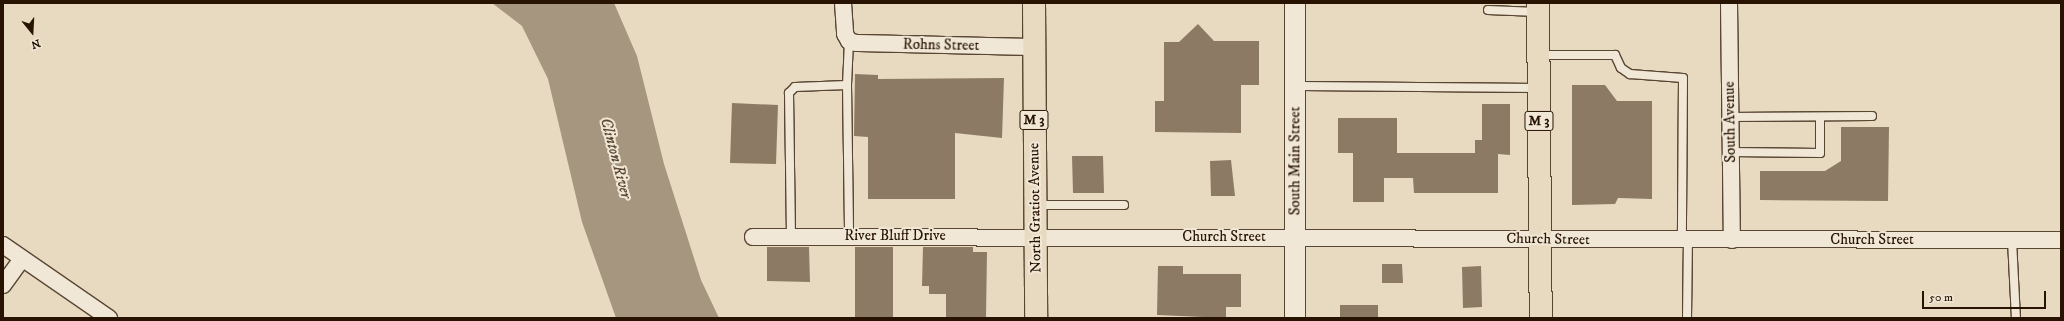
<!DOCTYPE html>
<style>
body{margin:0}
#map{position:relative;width:2064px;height:321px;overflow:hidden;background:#e8dac0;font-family:"IM FELL DW Pica",serif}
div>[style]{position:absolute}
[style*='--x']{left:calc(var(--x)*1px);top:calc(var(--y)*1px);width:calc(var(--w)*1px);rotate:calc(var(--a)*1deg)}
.water>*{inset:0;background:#a7967f}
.building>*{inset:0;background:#8c7a65}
.roads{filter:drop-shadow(1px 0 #584532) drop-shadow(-1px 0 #584532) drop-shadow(0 1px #584532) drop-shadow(0 -1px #584532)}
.service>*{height:8px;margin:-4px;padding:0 4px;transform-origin:4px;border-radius:4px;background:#f0e7d6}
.minor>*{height:16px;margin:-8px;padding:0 8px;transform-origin:8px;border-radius:8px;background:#f0e7d6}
.tertiary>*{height:20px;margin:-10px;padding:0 10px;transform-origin:10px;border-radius:10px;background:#f0e7d6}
.primary>*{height:22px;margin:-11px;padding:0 11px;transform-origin:11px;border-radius:11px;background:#e8dac0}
span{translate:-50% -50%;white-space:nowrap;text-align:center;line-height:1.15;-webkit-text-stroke:4px #f0e7d6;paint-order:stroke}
.shield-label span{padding:1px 3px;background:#f0e7d6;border:1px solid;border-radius:3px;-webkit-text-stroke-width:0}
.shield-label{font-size:14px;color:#281302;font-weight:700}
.street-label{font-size:15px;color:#281302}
.water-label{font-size:16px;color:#5b4734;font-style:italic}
.frame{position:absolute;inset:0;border:4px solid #281302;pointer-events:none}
.north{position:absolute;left:12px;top:12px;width:40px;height:40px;-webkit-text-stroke:3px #f0e7d6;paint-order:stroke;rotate:162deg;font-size:11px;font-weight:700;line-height:16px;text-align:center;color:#281302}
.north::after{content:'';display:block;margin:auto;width:14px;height:18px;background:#281302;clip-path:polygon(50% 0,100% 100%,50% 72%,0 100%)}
.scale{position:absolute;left:1922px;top:291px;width:124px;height:18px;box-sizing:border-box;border:2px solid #281302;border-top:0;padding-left:5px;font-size:12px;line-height:14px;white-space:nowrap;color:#281302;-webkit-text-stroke:3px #f0e7d6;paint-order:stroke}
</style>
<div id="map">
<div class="water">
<i style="clip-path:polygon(492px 3px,614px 3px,637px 56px,664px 164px,701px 280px,719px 318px,616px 318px,582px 222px,548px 79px,522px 26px)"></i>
</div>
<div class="building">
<i style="clip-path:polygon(1198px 24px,1214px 41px,1259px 41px,1259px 85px,1241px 85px,1241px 133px,1155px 132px,1155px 101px,1164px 101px,1164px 42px,1179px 42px)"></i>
<i style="clip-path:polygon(855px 74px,878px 75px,878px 79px,1004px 78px,1002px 138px,955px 133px,955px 199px,868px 199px,868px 137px,854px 136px)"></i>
<i style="clip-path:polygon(1572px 85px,1605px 85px,1617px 101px,1652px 101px,1652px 199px,1618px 198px,1615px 204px,1572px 205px)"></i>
<i style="clip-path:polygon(732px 103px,778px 105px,776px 164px,730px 163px)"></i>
<i style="clip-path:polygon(1482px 104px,1510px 104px,1510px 155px,1498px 154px,1498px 193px,1414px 193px,1413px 178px,1384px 178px,1384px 202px,1353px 202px,1353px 153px,1338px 153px,1338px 118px,1397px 118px,1397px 153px,1475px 153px,1475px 140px,1482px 140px)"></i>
<i style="clip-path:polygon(1841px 127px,1889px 127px,1888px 201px,1760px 200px,1760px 171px,1825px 171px,1841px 161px)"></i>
<i style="clip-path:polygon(1072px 156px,1103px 156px,1104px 193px,1073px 193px)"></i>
<i style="clip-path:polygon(1231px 160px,1235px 196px,1211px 196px,1210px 161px)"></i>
<i style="clip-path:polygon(767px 247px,809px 247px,810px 282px,767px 281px)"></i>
<i style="clip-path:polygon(855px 247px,893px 247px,893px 318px,855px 318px)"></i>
<i style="clip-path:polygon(923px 247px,973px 247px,973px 252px,987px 252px,986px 318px,946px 318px,946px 294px,929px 294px,929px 286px,922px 286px)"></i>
<i style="clip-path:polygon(1382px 264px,1402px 264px,1403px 283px,1382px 283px)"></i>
<i style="clip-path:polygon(1158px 266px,1183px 266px,1183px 274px,1241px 274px,1241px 307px,1226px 307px,1226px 318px,1157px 315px)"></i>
<i style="clip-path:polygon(1481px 266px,1482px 307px,1463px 308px,1462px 267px)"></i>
<i style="clip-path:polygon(1340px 305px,1378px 305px,1378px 318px,1340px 318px)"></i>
</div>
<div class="roads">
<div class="service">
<i style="--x:1488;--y:10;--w:50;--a:2.3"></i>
<i style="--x:1540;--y:55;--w:75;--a:0"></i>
<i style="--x:1615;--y:55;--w:14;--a:65"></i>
<i style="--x:1621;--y:68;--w:11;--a:34"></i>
<i style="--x:1630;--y:74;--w:53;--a:4.3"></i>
<i style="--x:1683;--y:78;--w:162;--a:90.4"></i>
<i style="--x:847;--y:85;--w:151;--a:89.2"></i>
<i style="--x:1295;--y:86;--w:243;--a:0.5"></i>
<i style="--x:1730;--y:117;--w:142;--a:-0.4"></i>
<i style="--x:1731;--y:152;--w:89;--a:0.6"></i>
<i style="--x:1820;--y:153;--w:36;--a:-90"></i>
<i style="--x:1036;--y:205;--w:88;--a:0"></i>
<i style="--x:791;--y:236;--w:143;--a:-90.8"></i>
<i style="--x:789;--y:93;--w:8;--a:-45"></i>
<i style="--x:795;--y:87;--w:52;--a:-2.2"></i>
<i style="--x:847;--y:85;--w:44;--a:-87.4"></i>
<i style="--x:2012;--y:240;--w:78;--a:87.1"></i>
<i style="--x:1687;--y:318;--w:78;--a:-89.3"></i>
</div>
<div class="minor">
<i style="--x:843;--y:3;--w:31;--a:86"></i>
<i style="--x:845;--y:34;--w:8;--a:60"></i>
<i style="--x:849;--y:41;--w:7;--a:16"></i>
<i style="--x:856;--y:43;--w:178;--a:1.3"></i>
<i style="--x:1729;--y:3;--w:237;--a:89.3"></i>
<i style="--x:753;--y:237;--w:1308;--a:0.13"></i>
<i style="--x:3;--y:245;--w:129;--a:34.6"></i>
<i style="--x:3;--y:285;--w:32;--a:-54"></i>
</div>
<div class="tertiary">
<i style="--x:1295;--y:318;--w:315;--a:-90"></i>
</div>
<div class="primary">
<i style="--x:1034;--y:3;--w:315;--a:89.6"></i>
<i style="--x:1538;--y:3;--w:315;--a:89.5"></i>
</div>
</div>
<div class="shield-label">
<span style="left:1034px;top:120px">M 3</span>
<span style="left:1539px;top:121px">M 3</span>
</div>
<div class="street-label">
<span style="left:941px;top:45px;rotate:1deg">Rohns Street</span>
<span style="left:1730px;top:122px;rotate:-91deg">South Avenue</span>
<span style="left:1295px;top:161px;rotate:-90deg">South Main Street</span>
<span style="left:1035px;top:208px;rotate:-91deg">North Gratiot Avenue</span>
<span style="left:895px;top:236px">River Bluff Drive</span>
<span style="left:1224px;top:237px">Church Street</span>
<span style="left:1548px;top:239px;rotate:1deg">Church Street</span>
<span style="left:1872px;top:240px">Church Street</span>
</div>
<div class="water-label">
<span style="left:616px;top:158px;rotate:75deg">Clinton River</span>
</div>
<div class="frame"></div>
<div class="north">N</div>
<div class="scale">50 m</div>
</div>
